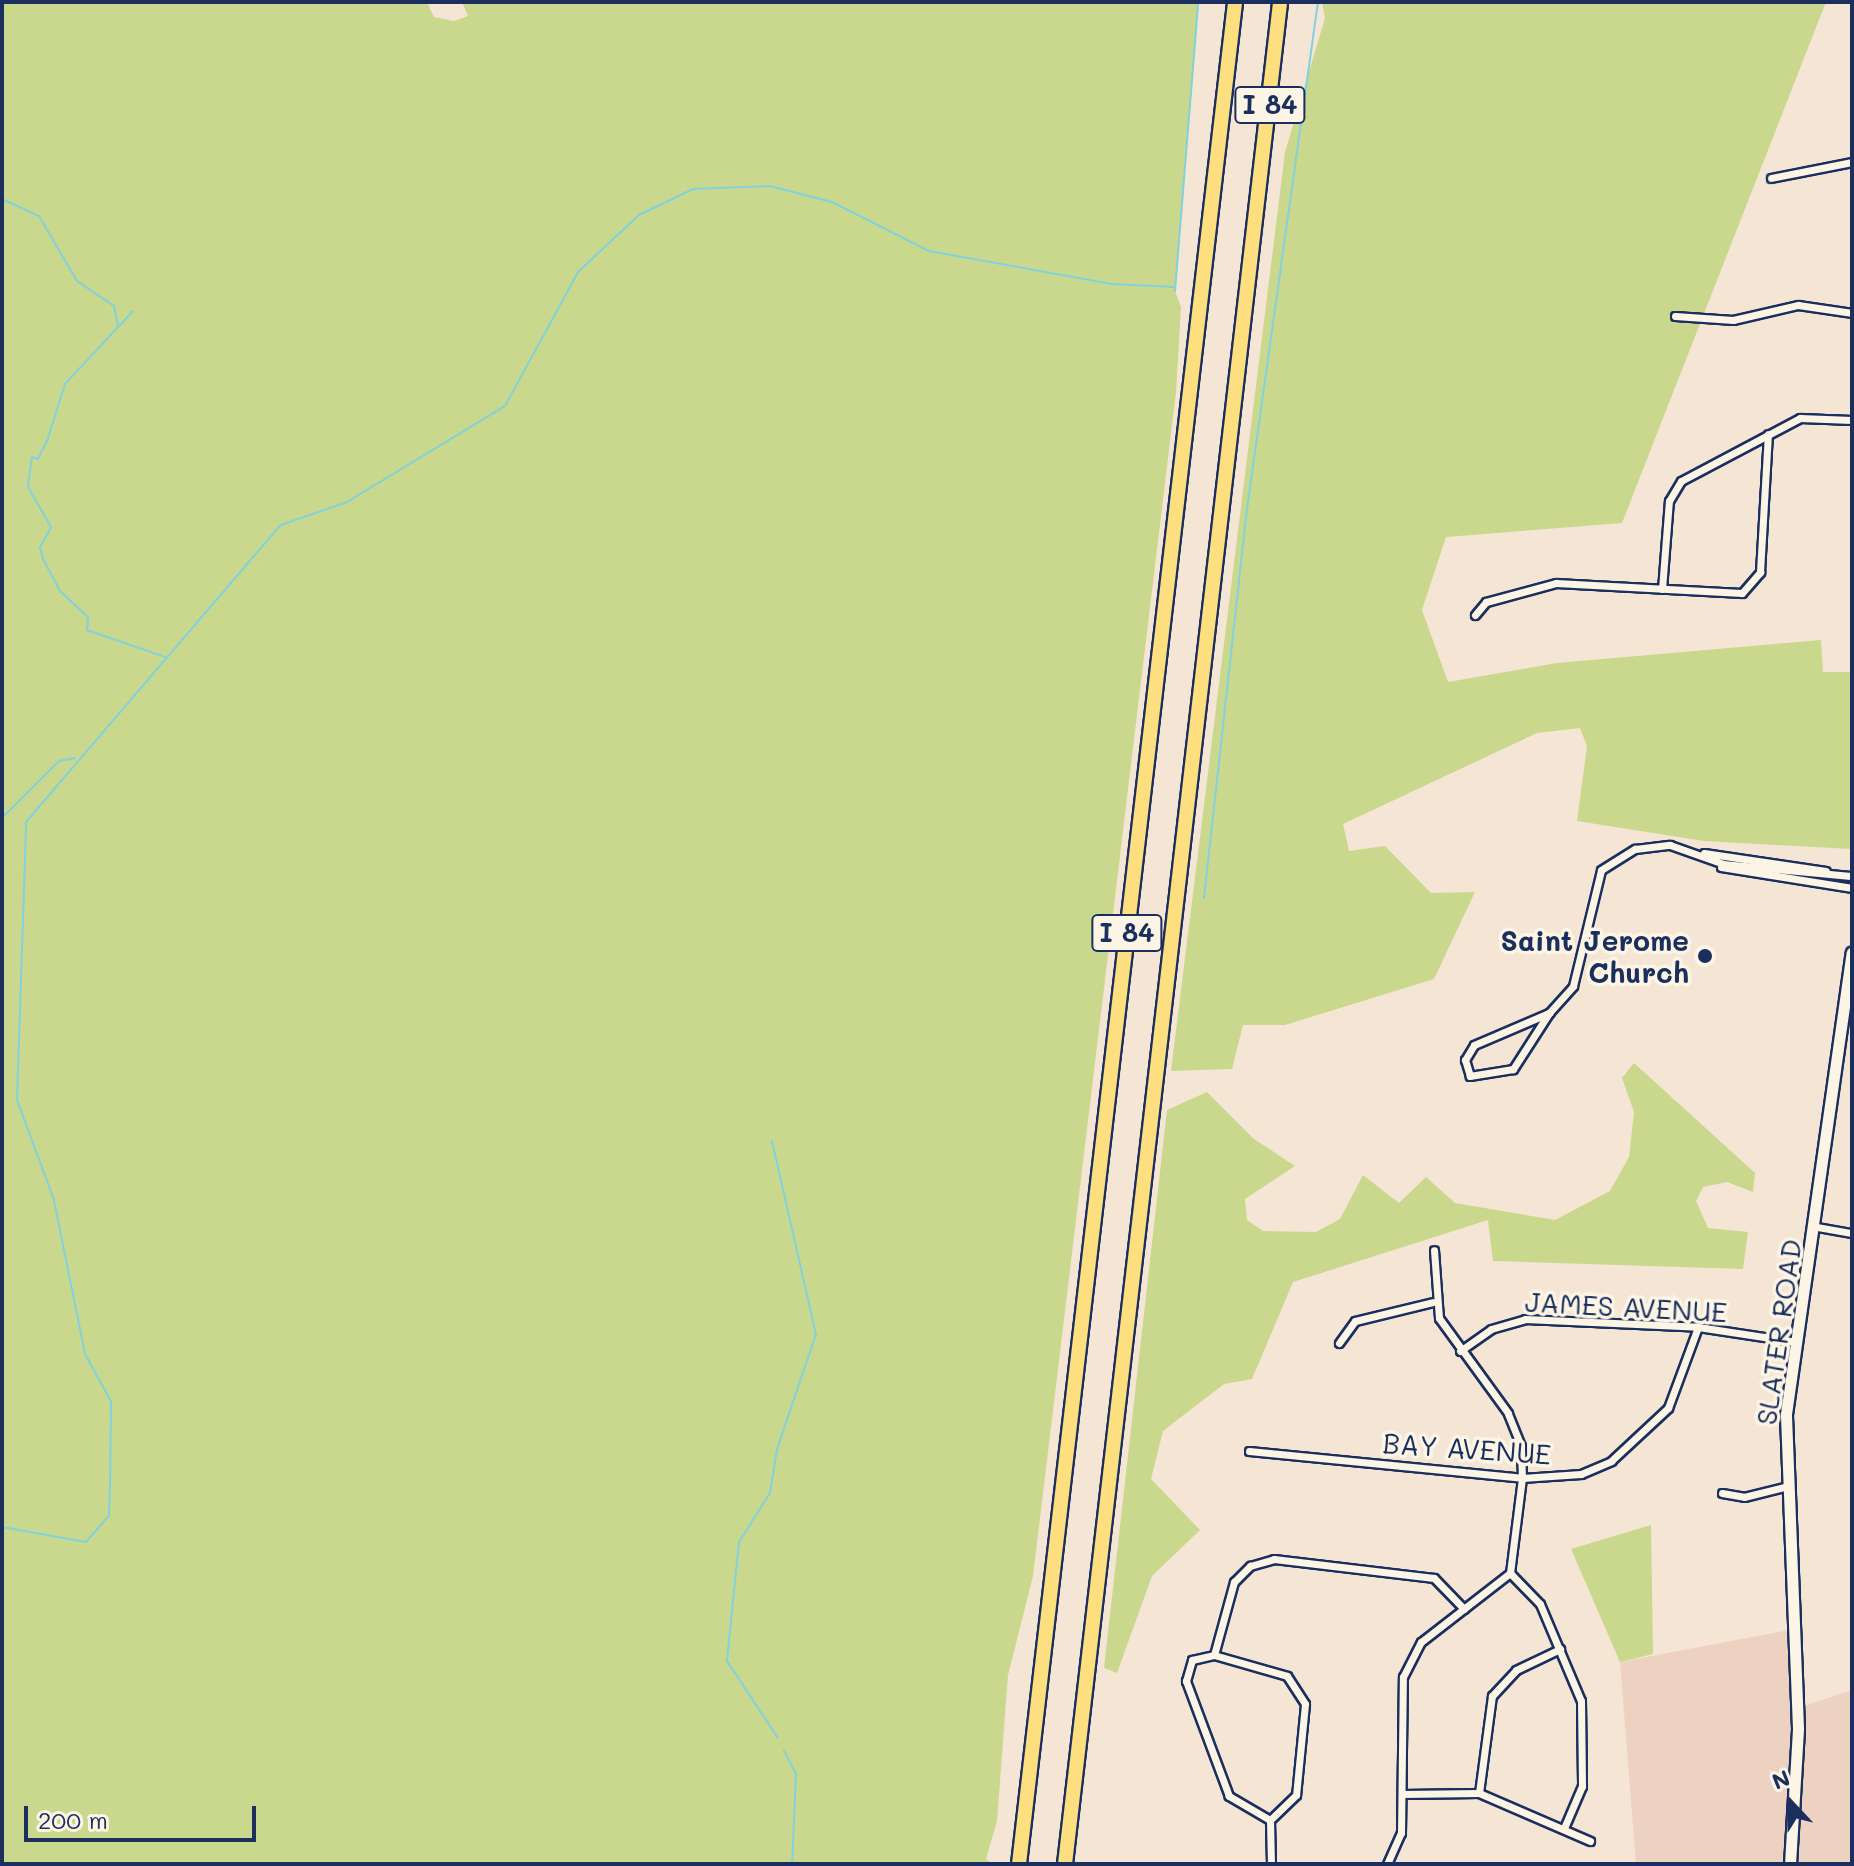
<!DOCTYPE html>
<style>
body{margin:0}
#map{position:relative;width:1854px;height:1866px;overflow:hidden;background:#f5e5d5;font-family:Mali,sans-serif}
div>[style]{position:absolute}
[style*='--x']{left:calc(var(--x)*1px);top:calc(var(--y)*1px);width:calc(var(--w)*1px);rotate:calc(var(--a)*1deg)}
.built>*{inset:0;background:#edd2c2}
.green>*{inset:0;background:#c9d88c}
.stream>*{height:2px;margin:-1px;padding:0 1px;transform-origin:1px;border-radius:1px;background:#81d2db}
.roads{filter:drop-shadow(2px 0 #1b2f5e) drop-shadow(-2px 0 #1b2f5e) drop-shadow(0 2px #1b2f5e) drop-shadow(0 -2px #1b2f5e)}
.street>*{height:7px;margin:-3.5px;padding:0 3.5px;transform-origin:3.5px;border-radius:3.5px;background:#fcf5e5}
.secondary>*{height:11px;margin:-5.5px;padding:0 5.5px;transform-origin:5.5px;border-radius:5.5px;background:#fcf5e5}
.highway>*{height:14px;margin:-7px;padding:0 7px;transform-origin:7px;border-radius:7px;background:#fedf80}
.dots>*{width:22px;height:22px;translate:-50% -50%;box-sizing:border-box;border:4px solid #fcf5e5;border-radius:50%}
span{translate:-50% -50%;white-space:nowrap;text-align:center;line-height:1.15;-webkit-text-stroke:7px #fcf5e5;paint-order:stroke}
.shield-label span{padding:2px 6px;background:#fcf5e5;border:2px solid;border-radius:6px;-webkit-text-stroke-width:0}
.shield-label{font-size:26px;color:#1b2f5e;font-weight:700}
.poi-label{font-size:28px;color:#1b2f5e;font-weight:700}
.right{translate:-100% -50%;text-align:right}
.street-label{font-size:28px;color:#1b2f5e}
.frame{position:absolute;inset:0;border:4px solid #1b2f5e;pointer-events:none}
.north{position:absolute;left:1750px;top:1762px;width:80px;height:80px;-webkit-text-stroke:6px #fcf5e5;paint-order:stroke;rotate:338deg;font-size:22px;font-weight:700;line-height:32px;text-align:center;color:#1b2f5e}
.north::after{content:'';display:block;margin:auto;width:28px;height:36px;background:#1b2f5e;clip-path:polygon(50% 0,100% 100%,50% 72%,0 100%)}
.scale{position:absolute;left:24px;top:1806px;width:232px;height:36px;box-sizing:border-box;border:4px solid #1b2f5e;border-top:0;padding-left:10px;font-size:24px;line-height:28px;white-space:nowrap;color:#1b2f5e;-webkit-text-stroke:6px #fcf5e5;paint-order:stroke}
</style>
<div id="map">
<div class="built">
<i style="clip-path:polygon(1794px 1629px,1798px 1708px,1852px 1690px,1852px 1864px,1636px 1864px,1620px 1662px)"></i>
</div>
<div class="green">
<i style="clip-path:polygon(2px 2px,427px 2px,434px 17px,454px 21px,468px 16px,462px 2px,1198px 2px,1175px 291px,1181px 307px,1176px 392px,1033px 1576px,1008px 1675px,997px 1821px,986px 1859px,992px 1864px,2px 1864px)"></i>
<i style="clip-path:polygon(1322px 2px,1826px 2px,1622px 523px,1446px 537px,1422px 610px,1448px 682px,1557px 663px,1821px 640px,1823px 672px,1852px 672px,1851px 849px,1704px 841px,1577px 821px,1587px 746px,1580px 728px,1537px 733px,1343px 824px,1349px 851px,1385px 846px,1431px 893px,1475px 892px,1434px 979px,1285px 1025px,1243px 1025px,1232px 1069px,1171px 1071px,1285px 152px,1325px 18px)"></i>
<i style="clip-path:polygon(1634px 1063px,1755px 1173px,1753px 1192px,1727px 1182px,1703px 1187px,1696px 1201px,1708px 1228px,1748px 1232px,1743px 1269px,1493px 1261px,1488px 1220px,1293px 1282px,1252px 1379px,1224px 1384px,1163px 1431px,1151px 1479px,1200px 1530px,1152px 1576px,1117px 1673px,1104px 1668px,1167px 1110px,1207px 1092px,1254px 1139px,1295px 1166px,1245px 1199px,1247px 1220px,1263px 1231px,1316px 1232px,1340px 1219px,1363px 1175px,1399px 1203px,1426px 1177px,1455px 1203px,1555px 1220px,1610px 1191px,1629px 1157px,1634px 1112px,1622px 1078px)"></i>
<i style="clip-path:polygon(1651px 1525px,1653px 1654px,1620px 1662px,1571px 1549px)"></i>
</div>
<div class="stream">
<i style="--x:2;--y:199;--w:41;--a:24.7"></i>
<i style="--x:39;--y:216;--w:75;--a:59.7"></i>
<i style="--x:77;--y:281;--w:45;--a:34"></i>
<i style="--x:114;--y:306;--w:20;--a:79"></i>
<i style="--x:1175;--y:291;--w:290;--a:-85.4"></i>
<i style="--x:133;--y:311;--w:100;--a:133"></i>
<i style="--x:65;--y:384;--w:60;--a:107.5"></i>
<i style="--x:47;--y:441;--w:20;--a:117"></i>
<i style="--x:38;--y:459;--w:6;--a:-162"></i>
<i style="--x:32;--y:457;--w:30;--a:98"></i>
<i style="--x:28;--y:487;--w:46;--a:60.1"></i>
<i style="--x:51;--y:527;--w:24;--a:118"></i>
<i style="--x:40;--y:548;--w:11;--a:75"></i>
<i style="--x:43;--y:559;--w:36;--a:62"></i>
<i style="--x:60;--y:591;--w:38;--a:43"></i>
<i style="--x:88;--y:617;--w:13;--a:94"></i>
<i style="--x:87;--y:630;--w:83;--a:19.1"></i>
<i style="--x:2;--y:818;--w:81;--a:-45"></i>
<i style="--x:59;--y:761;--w:16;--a:-11"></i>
<i style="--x:1204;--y:898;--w:391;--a:-83.7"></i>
<i style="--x:1247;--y:509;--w:512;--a:-82.03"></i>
<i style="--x:772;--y:1141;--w:198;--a:77.2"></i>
<i style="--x:816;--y:1334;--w:121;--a:108.7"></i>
<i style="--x:777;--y:1449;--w:45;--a:99"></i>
<i style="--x:770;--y:1493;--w:58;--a:122.3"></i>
<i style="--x:739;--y:1542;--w:120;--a:95.8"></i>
<i style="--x:727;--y:1661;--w:92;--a:56.5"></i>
<i style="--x:2;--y:1527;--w:85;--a:10.1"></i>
<i style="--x:86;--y:1542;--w:35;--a:-49"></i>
<i style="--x:109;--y:1516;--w:28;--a:-88"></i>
<i style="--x:110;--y:1488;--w:87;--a:-89.3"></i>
<i style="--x:111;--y:1401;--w:54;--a:-119"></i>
<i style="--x:85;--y:1354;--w:157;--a:-101.4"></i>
<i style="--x:54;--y:1200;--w:107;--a:-110.3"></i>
<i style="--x:17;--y:1100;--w:278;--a:-88.1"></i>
<i style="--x:26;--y:822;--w:391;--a:-49.4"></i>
<i style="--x:281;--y:525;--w:70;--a:-19.2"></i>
<i style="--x:347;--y:502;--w:185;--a:-31.3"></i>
<i style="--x:505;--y:406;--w:153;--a:-61.4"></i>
<i style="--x:578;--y:272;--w:83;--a:-43.1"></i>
<i style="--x:639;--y:215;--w:60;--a:-25.7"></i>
<i style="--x:693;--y:189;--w:77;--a:-2.2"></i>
<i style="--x:770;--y:186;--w:64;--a:14.5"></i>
<i style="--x:832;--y:202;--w:109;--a:26.8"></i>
<i style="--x:929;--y:251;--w:186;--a:10.2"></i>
<i style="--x:1112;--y:284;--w:63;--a:2.7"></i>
<i style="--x:784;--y:1751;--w:26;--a:62"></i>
<i style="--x:796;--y:1774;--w:90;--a:92.5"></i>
</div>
<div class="roads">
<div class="street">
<i style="--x:1771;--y:178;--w:83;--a:-11.2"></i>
<i style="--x:1675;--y:316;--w:58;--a:3.9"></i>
<i style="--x:1733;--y:320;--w:67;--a:-13"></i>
<i style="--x:1798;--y:305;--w:55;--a:8.4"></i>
<i style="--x:1662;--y:589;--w:88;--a:-85.5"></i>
<i style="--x:1669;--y:501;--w:23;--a:-59"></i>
<i style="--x:1681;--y:481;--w:135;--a:-27.9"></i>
<i style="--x:1800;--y:418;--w:52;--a:2.2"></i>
<i style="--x:1475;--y:615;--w:17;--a:-50"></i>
<i style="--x:1486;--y:602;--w:73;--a:-15.2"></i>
<i style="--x:1556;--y:583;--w:186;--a:3.1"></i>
<i style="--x:1742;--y:593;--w:28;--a:-49"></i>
<i style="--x:1760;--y:572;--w:138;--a:-86.7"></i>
<i style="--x:1704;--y:853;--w:123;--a:8.4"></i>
<i style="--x:1721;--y:867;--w:133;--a:9.1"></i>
<i style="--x:1549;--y:1013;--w:67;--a:122.7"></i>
<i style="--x:1513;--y:1069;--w:44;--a:170.8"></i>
<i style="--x:1470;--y:1076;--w:17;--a:-107"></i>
<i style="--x:1465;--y:1060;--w:17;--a:-59"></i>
<i style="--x:1474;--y:1045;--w:82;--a:-23.1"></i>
<i style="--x:1549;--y:1013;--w:36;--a:-48"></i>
<i style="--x:1573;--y:986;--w:119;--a:-76.4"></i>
<i style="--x:1601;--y:870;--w:40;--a:-32"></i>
<i style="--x:1635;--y:849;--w:35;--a:-7"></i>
<i style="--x:1670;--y:845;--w:57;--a:19.4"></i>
<i style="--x:1724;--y:864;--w:129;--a:5.4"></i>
<i style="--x:1817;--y:1227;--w:36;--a:10"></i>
<i style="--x:1339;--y:1343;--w:27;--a:-54"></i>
<i style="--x:1355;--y:1321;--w:80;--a:-13.7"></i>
<i style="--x:1460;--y:1351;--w:38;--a:-35"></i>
<i style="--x:1491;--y:1329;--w:35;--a:-16"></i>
<i style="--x:1525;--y:1319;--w:173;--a:2.6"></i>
<i style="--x:1698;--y:1327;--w:100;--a:8.6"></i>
<i style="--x:1249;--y:1451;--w:274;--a:5.6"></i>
<i style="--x:1522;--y:1478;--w:59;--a:-3.9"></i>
<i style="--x:1581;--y:1474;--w:33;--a:-23"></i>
<i style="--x:1611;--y:1461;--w:78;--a:-42.9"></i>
<i style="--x:1668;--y:1408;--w:86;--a:-69.7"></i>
<i style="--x:1722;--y:1493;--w:22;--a:10"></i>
<i style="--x:1744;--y:1497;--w:45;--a:-14"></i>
<i style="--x:1510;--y:1573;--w:43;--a:45.9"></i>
<i style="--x:1540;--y:1604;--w:105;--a:67.1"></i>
<i style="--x:1581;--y:1701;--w:85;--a:89.3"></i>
<i style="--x:1582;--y:1786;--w:46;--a:113.2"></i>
<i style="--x:1214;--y:1655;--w:76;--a:16"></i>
<i style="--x:1287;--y:1676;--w:33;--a:57"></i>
<i style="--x:1305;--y:1704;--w:91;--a:95.6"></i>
<i style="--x:1296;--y:1795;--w:36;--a:136"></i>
<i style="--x:1270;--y:1820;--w:48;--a:-149.7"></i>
<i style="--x:1229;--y:1796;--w:123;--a:-110.5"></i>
<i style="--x:1186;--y:1681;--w:22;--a:-74"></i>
<i style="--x:1192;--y:1660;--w:23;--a:-13"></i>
<i style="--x:1214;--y:1655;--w:76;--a:-74.7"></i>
<i style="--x:1234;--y:1582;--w:23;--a:-45"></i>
<i style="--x:1250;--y:1566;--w:25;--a:-16"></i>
<i style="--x:1274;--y:1559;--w:161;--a:6.8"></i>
<i style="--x:1434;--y:1578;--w:43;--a:45.9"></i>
<i style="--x:1479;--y:1793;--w:98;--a:-82.4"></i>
<i style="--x:1492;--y:1696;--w:35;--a:-47"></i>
<i style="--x:1516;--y:1670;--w:49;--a:-25.5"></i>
<i style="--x:1402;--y:1794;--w:77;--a:-0.7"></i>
<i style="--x:1479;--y:1793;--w:121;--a:23.4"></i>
<i style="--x:1270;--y:1820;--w:44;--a:88.7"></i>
<i style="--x:1387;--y:1864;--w:34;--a:-66"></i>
<i style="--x:1401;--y:1833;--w:156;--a:-89.3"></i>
<i style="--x:1403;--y:1677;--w:39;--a:-63"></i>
<i style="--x:1421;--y:1642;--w:113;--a:-37.8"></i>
<i style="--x:1510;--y:1573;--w:96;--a:-82.8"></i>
<i style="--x:1522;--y:1478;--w:32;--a:-92"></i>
<i style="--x:1521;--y:1446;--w:35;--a:-112"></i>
<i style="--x:1508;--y:1413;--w:117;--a:-126"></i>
<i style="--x:1439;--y:1318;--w:68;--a:-94.2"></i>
</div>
<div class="secondary">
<i style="--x:1790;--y:1864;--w:136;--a:-86.6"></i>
<i style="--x:1798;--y:1728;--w:314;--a:-92.2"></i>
<i style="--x:1786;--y:1414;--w:466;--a:-81.9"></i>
</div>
<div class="highway">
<i style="--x:1019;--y:1864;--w:1874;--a:-83.38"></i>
<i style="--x:1065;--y:1864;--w:1874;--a:-83.41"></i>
</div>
</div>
<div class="dots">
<i style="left:1705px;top:956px;background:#1b2f5e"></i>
</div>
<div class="shield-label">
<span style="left:1270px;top:105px">I 84</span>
<span style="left:1127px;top:933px">I 84</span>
</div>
<div class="poi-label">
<span class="right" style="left:1689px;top:956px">Saint Jerome<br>Church</span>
</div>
<div class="street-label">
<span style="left:1626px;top:1306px;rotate:3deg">JAMES AVENUE</span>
<span style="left:1778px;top:1332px;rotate:-82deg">SLATER ROAD</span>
<span style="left:1467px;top:1448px;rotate:4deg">BAY AVENUE</span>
</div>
<div class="frame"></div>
<div class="north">N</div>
<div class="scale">200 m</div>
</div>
